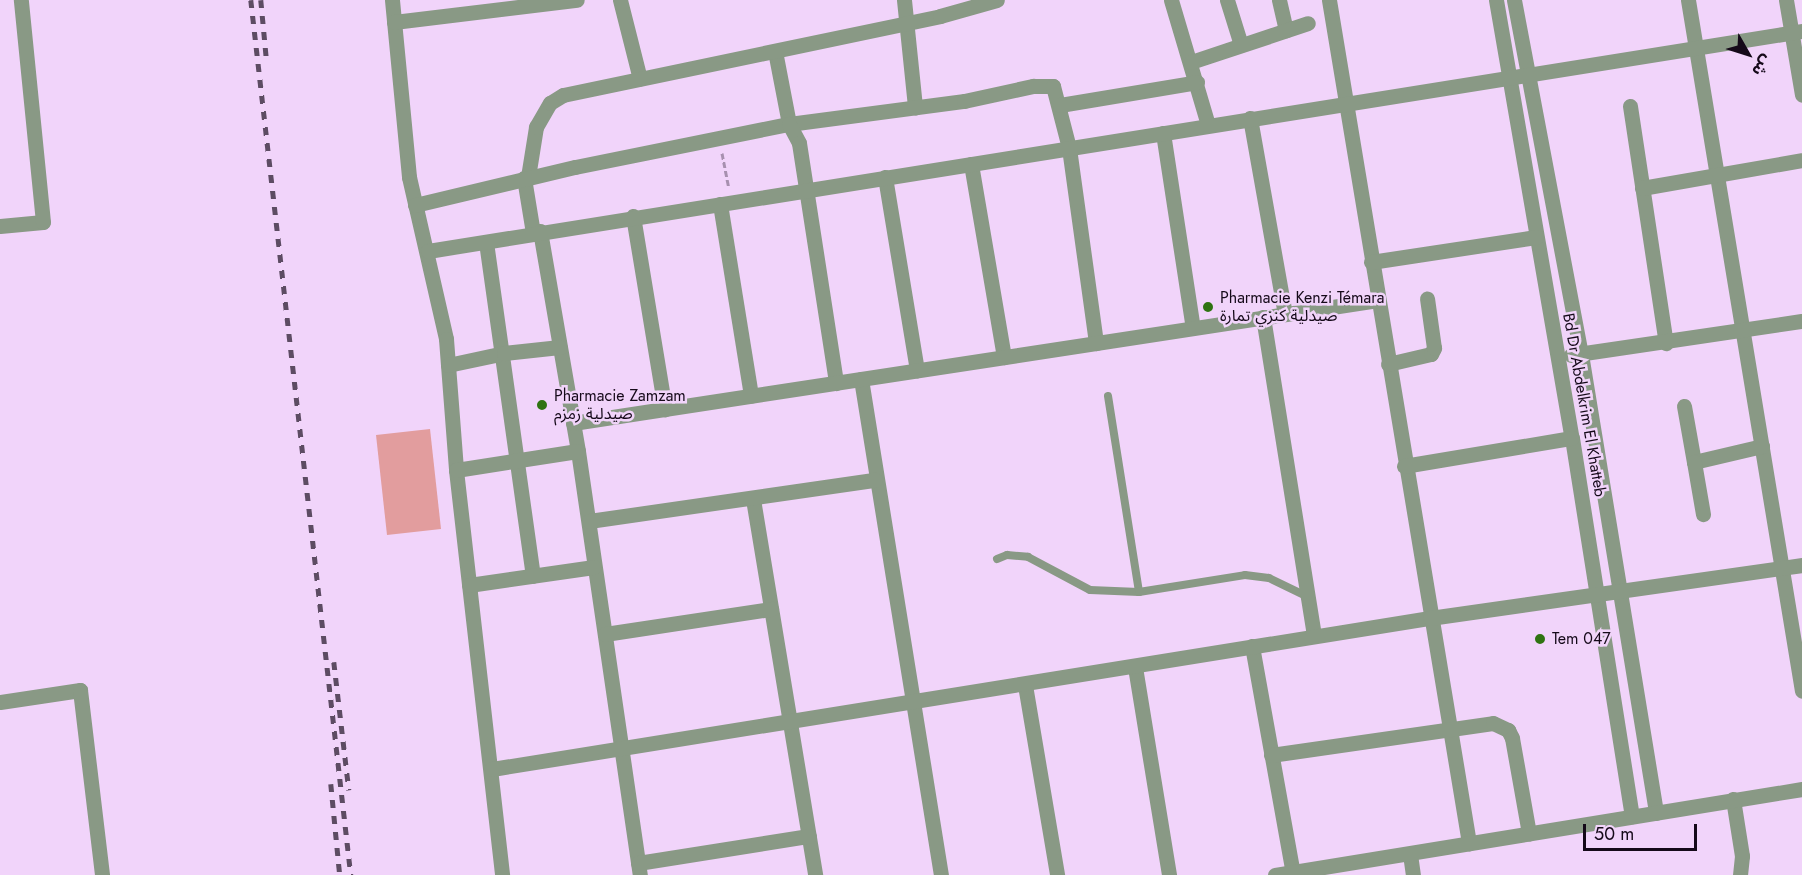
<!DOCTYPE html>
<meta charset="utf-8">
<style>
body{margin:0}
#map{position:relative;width:1802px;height:875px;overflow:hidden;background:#f1d4fa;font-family:Jost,"Noto Sans Arabic",sans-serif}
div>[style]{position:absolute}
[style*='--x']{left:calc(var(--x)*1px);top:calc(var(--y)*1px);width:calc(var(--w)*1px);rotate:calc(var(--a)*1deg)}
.green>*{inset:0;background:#e29d9e}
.path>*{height:3px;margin-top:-1.5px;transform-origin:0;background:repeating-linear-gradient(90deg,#a790af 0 6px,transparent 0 9px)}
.lane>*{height:8px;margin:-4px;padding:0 4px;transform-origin:4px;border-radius:4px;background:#899985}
.street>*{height:15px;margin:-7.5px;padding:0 7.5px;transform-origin:7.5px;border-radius:7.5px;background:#899985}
.rail>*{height:4.5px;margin-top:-2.25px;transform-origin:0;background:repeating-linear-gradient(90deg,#5d4c63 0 8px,transparent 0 16px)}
.dots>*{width:16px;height:16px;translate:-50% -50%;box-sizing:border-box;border:3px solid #f1d4fa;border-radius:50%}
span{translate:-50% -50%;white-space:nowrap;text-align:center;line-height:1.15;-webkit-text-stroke:5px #f1d4fa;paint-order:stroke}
.poi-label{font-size:16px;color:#150919}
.left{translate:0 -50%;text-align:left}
.street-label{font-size:16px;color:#150919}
.north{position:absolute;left:1718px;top:24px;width:60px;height:60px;-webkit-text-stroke:4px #f1d4fa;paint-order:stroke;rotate:129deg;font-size:16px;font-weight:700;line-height:24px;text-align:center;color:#150919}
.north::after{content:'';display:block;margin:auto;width:21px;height:27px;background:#150919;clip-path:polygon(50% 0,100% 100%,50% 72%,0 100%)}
.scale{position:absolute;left:1583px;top:824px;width:114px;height:27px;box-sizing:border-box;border:3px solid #150919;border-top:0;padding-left:8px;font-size:18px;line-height:21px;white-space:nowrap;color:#150919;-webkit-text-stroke:4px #f1d4fa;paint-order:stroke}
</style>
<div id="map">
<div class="green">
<i style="clip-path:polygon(430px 429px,441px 529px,387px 535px,376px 435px)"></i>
</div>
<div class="path">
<i style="--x:722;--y:153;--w:36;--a:79"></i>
</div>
<div class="lane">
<i style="--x:1108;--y:396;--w:198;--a:81"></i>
<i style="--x:997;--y:559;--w:11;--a:-22"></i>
<i style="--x:1007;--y:555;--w:21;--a:5"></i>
<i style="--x:1028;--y:557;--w:70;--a:28"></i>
<i style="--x:1090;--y:590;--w:49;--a:2.3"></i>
<i style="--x:1139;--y:592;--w:107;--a:-9.1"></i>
<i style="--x:1245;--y:575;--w:24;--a:7"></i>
<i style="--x:1269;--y:578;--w:41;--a:25.9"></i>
</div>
<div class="street">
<i style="--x:392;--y:0;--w:178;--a:84.5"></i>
<i style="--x:409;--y:177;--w:166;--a:77.1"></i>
<i style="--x:446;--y:339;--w:131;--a:85.6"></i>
<i style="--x:456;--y:470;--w:408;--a:83.5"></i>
<i style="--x:620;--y:0;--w:81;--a:75.8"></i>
<i style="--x:904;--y:0;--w:108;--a:84.1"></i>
<i style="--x:1171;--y:0;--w:130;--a:73.5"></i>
<i style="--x:1227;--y:0;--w:47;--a:72.7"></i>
<i style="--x:1279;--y:0;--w:31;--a:77"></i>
<i style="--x:1329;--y:0;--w:855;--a:80.57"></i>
<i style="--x:1496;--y:0;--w:445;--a:80.2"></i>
<i style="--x:1572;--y:438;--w:383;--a:81"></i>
<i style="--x:1514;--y:0;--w:360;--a:79.3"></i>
<i style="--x:1581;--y:354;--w:465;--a:80.7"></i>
<i style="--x:1688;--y:0;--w:700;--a:80.63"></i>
<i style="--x:1786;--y:0;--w:96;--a:80.4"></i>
<i style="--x:394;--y:22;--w:184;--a:-6.9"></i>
<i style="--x:775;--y:51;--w:74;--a:79.1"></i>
<i style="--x:789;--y:124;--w:177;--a:-7.5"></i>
<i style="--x:964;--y:101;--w:71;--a:-12.3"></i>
<i style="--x:1033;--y:86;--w:20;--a:0"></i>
<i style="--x:1053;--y:86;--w:64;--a:75.5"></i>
<i style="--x:1069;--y:148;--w:197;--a:82.1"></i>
<i style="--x:1191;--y:62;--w:123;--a:-18.4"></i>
<i style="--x:1060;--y:105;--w:139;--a:-9.5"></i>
<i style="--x:1630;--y:106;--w:240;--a:81.4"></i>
<i style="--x:1250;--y:118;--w:199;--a:79.9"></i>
<i style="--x:1163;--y:133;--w:197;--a:81.3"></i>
<i style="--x:971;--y:164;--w:196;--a:80.3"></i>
<i style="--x:528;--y:177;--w:51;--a:-80.9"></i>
<i style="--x:536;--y:127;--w:28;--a:-60"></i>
<i style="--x:550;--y:103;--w:15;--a:-32"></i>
<i style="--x:563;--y:95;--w:385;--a:-11.8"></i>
<i style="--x:940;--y:16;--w:59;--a:-15.7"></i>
<i style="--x:885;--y:177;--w:196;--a:80.6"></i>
<i style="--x:524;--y:178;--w:56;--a:80.7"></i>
<i style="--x:1642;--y:188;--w:162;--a:-9.9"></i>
<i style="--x:720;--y:204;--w:194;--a:80.8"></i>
<i style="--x:415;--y:205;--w:164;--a:-13.4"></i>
<i style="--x:575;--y:167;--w:218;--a:-11.4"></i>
<i style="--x:789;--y:124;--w:21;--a:62"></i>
<i style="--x:799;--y:143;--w:243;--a:81.2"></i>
<i style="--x:633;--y:216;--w:196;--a:80.6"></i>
<i style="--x:0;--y:226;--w:43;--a:-5.3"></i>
<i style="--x:43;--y:222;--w:223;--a:-95.7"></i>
<i style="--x:540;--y:231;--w:223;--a:80.2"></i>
<i style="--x:578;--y:451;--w:429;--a:81.7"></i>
<i style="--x:486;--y:242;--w:337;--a:82"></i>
<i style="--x:428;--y:251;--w:1392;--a:-9.1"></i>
<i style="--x:1371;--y:262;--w:167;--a:-8.6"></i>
<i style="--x:1263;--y:317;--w:323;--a:80.9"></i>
<i style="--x:1571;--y:355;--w:233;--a:-8.4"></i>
<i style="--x:1388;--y:364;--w:44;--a:-13.1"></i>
<i style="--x:1431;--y:354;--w:7;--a:-63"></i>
<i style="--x:1434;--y:348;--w:50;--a:-98"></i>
<i style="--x:448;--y:365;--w:57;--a:-12.1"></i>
<i style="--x:504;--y:353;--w:56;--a:-6.1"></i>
<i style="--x:861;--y:379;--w:502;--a:80.84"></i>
<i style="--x:1684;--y:406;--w:57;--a:79.9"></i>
<i style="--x:1694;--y:462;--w:70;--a:-13.2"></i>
<i style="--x:573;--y:423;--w:814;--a:-8.69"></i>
<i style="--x:1694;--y:462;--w:53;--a:80.2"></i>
<i style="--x:1404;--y:466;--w:170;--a:-9.5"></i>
<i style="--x:456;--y:470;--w:123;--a:-8.9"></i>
<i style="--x:753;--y:499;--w:381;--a:80.6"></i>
<i style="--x:589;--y:521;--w:289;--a:-8.2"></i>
<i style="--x:469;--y:585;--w:126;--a:-8.2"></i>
<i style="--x:605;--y:634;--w:168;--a:-8.6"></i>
<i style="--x:1252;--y:646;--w:233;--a:79.8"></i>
<i style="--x:1135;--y:667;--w:211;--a:80.7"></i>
<i style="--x:1025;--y:685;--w:193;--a:80.4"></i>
<i style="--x:0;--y:702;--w:81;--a:-8.5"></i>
<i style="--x:80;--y:690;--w:186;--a:83.2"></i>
<i style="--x:1271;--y:755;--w:224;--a:-8.2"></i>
<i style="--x:1493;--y:723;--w:17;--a:25"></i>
<i style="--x:1508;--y:730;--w:9;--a:63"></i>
<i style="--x:1512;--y:738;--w:97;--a:79.9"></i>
<i style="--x:492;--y:769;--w:950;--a:-9.15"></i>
<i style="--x:1430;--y:618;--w:376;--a:-8.1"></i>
<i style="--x:1733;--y:799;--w:58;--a:81"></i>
<i style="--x:1742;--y:856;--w:19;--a:96"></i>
<i style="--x:1410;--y:854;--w:21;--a:82"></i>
<i style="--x:638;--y:863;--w:173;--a:-9"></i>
<i style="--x:1275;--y:875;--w:534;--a:-9.27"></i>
</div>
<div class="rail">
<i style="--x:251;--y:0;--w:881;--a:83.48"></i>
<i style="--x:261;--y:0;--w:63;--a:84.6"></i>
<i style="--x:334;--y:662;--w:129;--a:83.3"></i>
<i style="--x:331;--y:784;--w:91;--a:84.4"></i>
</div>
<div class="dots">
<i style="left:1208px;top:307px;background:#2f7311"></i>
<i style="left:542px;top:405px;background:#2f7311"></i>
<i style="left:1540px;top:639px;background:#2f7311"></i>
</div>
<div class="poi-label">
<span class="left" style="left:1220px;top:307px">Pharmacie Kenzi Témara<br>صيدلية كنزي تمارة</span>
<span class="left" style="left:554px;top:405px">Pharmacie Zamzam<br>صيدلية زمزم</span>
<span class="left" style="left:1552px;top:639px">Tem 047</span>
</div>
<div class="street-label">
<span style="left:1584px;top:405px;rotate:80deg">Bd Dr Abdelkrim El Khatteb</span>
</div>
<div class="north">ش</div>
<div class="scale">50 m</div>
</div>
